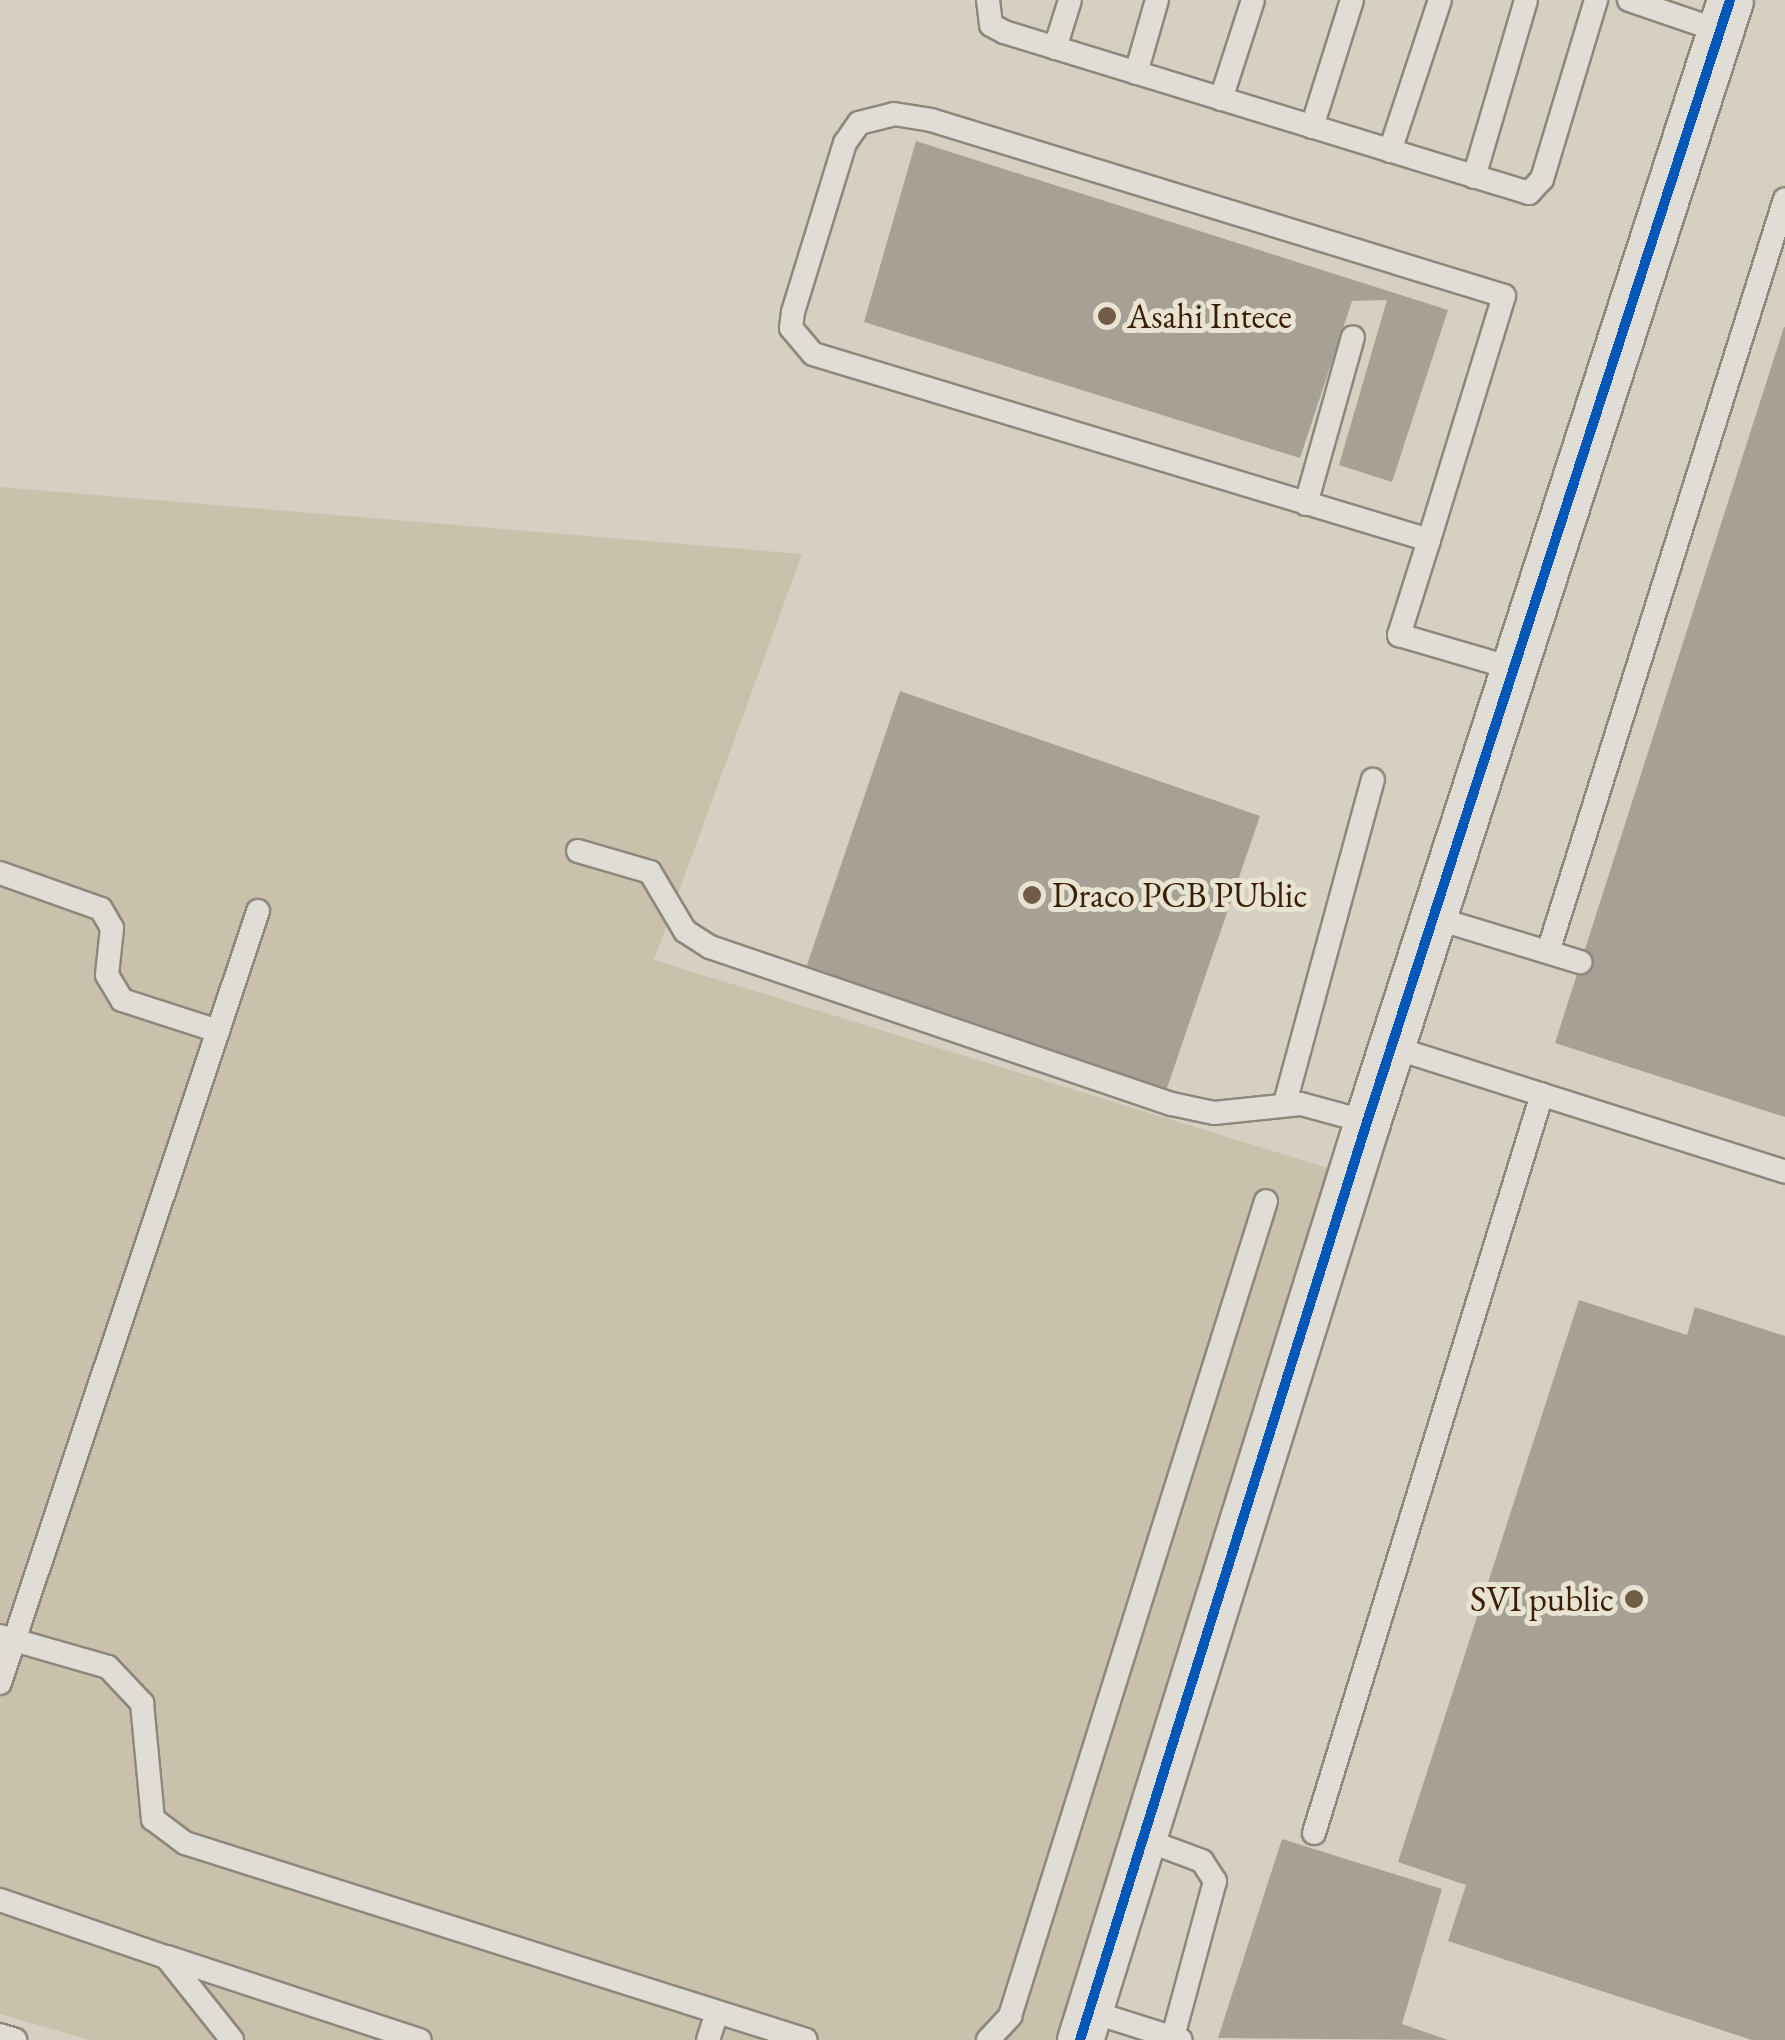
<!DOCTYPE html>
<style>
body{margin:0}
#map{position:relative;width:1785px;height:2040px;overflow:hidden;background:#d5d0c2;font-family:"EB Garamond",serif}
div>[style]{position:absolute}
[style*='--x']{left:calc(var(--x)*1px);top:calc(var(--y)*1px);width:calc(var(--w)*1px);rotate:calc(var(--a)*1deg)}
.green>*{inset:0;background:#cac1ad}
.building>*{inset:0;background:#a7a195}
.roads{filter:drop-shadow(2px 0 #8e877c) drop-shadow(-2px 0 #8e877c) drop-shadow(0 2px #8e877c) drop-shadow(0 -2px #8e877c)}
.service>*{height:22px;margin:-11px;padding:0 11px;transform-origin:11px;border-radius:11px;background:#e0ddd6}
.minor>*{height:45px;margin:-22.5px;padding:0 22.5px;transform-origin:22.5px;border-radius:22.5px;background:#e0ddd6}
.cycleway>*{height:10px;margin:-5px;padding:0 5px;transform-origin:5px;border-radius:5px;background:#0057b8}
.dots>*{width:28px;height:28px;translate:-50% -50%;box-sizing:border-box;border:5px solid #e9e3d2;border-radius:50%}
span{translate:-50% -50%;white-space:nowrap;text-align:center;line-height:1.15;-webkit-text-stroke:10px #e9e3d2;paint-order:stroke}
.poi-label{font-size:35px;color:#3a1e05}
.left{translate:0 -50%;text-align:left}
.right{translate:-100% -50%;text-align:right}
</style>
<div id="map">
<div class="green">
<i style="clip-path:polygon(0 487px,802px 554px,654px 960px,1334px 1170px,1061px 2040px,89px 2040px,0 2014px)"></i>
</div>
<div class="building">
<i style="clip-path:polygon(916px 141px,1448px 310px,1392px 482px,1339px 465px,1387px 300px,1352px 301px,1300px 458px,864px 322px)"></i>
<i style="clip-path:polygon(1784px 327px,1785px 327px,1785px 1117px,1555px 1043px)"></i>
<i style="clip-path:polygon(900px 691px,1260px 816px,1166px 1091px,804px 974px)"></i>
<i style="clip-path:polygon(1579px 1300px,1687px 1335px,1695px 1307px,1785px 1336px,1785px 2040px,1752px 2040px,1448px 1941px,1466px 1885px,1398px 1862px)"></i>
<i style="clip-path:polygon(1282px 1839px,1442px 1889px,1402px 2024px,1448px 2040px,1218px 2038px)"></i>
</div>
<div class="roads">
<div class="service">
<i style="--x:988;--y:0;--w:25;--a:83"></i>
<i style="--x:991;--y:25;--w:15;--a:28"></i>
<i style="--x:1004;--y:32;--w:549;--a:17.05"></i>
<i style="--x:1529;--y:193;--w:19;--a:-47"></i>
<i style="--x:1542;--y:179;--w:187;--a:-73.2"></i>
<i style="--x:1629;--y:0;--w:96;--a:18.8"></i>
<i style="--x:1055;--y:48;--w:50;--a:-72.6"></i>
<i style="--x:1136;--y:73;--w:76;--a:-74"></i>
<i style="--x:1221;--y:99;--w:104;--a:-72.1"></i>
<i style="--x:894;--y:114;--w:37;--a:9"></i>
<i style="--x:931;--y:120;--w:599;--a:17.07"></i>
<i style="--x:1504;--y:296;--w:255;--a:107.1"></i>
<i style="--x:1429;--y:540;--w:643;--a:-163.2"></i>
<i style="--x:813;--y:354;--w:34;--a:-130"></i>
<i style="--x:791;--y:328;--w:16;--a:-83"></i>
<i style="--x:793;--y:312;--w:177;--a:-72.9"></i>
<i style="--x:845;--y:143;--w:24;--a:-55"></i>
<i style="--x:859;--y:123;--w:36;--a:-14"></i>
<i style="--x:1312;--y:127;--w:133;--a:-72.5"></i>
<i style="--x:1390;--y:151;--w:159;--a:-71.7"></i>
<i style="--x:1474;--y:177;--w:184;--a:-73.6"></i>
<i style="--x:1306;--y:504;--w:173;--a:-74.3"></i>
<i style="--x:1429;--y:540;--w:100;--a:107.5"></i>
<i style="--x:1399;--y:635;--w:121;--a:16.3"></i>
<i style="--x:578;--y:851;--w:75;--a:16.3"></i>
<i style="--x:650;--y:872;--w:69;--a:59.3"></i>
<i style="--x:685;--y:931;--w:30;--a:33"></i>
<i style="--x:710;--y:947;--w:488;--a:18.8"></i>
<i style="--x:1172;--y:1104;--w:43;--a:12.1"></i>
<i style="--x:1214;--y:1113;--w:87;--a:-5.9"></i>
<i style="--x:1301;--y:1104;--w:68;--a:15.3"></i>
<i style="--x:0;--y:873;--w:107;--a:19.6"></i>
<i style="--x:101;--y:909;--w:22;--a:60"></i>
<i style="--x:112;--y:928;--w:47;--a:96.1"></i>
<i style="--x:107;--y:975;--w:29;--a:59"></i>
<i style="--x:122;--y:1000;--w:101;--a:17.9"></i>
<i style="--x:1435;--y:918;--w:152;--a:16.9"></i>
<i style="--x:1548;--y:952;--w:789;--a:-72.53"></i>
<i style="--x:1392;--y:1047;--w:412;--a:17.6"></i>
<i style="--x:1285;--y:1103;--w:335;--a:-74.8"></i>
<i style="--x:0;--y:1636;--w:112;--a:16"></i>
<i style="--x:108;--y:1667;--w:50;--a:46.6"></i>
<i style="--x:142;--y:1703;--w:117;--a:84.6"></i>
<i style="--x:153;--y:1819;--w:40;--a:37"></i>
<i style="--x:185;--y:1843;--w:651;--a:17.6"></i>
<i style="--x:0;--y:1683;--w:814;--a:-71.52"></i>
<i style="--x:1314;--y:1833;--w:773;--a:-72.85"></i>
<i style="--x:1143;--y:1839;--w:63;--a:20.4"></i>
<i style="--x:1202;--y:1861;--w:24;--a:57"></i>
<i style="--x:1215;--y:1881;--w:162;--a:105.1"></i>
<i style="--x:0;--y:1900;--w:176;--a:19"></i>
<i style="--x:166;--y:1957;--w:106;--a:51.5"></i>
<i style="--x:167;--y:1957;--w:266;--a:18.2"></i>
<i style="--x:1089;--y:2011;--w:96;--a:17.5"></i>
<i style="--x:0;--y:2035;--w:16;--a:18"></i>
<i style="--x:708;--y:2040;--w:29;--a:-72"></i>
<i style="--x:988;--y:2040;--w:33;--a:-47"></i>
<i style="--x:1010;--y:2016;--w:854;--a:-72.56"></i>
</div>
<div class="minor">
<i style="--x:1080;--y:2040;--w:962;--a:-72.64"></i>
<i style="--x:1367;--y:1122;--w:1179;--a:-72.07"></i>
</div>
</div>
<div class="cycleway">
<i style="--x:1080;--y:2040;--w:962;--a:-72.64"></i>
<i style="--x:1367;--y:1122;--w:1179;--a:-72.07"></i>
</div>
<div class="dots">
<i style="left:1107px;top:316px;background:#705c47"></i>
<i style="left:1032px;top:895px;background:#705c47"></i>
<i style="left:1634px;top:1599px;background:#705c47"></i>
</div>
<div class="poi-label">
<span class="left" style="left:1127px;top:316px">Asahi Intece</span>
<span class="left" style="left:1052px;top:895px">Draco PCB PUblic</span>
<span class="right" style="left:1614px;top:1599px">SVI public</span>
</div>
</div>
